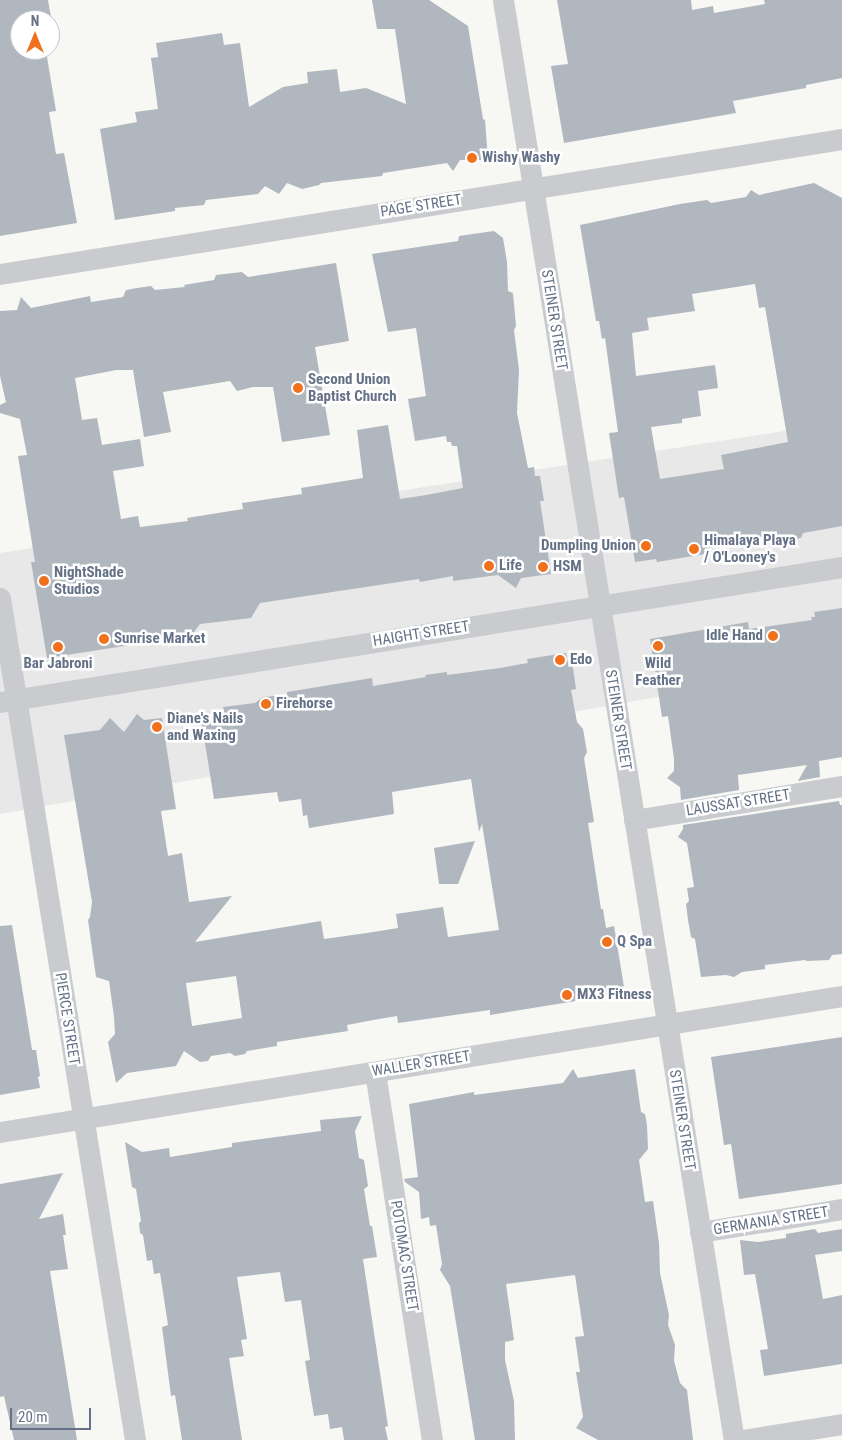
<!DOCTYPE html>
<style>
body{margin:0}
#map{position:relative;width:842px;height:1440px;overflow:hidden;background:#f7f7f4;font-family:"Roboto Condensed",sans-serif}
div>[style]{position:absolute}
[style*='--x']{left:calc(var(--x)*1px);top:calc(var(--y)*1px);width:calc(var(--w)*1px);rotate:calc(var(--a)*1deg)}
.built>*{inset:0;background:#e7e8e7}
.building>*{inset:0;background:#b1b7be}
.street>*{height:21px;margin:-10.5px;padding:0 10.5px;transform-origin:10.5px;border-radius:10.5px;background:#c9cbcf}
.dots>*{width:14px;height:14px;translate:-50% -50%;box-sizing:border-box;border:2px solid #fff;border-radius:50%}
span{translate:-50% -50%;white-space:nowrap;text-align:center;line-height:1.15;-webkit-text-stroke:5px #fff;paint-order:stroke}
.poi-label{font-size:15px;color:#647187;font-weight:700}
.left{translate:0 -50%;text-align:left}
.right{translate:-100% -50%;text-align:right}
.street-label{font-size:15px;color:#647187}
.north{position:absolute;left:10px;top:10px;width:50px;height:50px;box-sizing:border-box;background:#fff;border:1px solid #c1c6cf;border-radius:50%;rotate:0deg;font-size:14px;font-weight:700;line-height:20px;text-align:center;color:#647187}
.north::after{content:'';display:block;margin:auto;width:18px;height:22px;background:#f0701b;clip-path:polygon(50% 0,100% 100%,50% 72%,0 100%)}
.scale{position:absolute;left:10px;top:1408px;width:81px;height:22px;box-sizing:border-box;border:2px solid #647187;border-top:0;padding-left:6px;font-size:15px;line-height:18px;white-space:nowrap;color:#647187;-webkit-text-stroke:4px #fff;paint-order:stroke}
</style>
<div id="map">
<div class="built">
<i style="clip-path:polygon(842px 422px,842px 664px,0 814px,0 553px)"></i>
</div>
<div class="building">
<i style="clip-path:polygon(0 0,48px 0,56px 46px,50px 46px,50px 20px,20px 20px,20px 50px,50px 50px,46px 51px,56px 111px,49px 112px,56px 154px,64px 153px,77px 223px,0 236px)"></i>
<i style="clip-path:polygon(372px 0,429px 0,468px 26px,483px 119px,485px 120px,488px 160px,460px 160px,453px 171px,447px 163px,383px 173px,382px 176px,321px 183px,319px 185px,302px 189px,287px 183px,279px 194px,265px 186px,258px 194px,206px 200px,204px 205px,175px 208px,175px 211px,115px 220px,100px 129px,137px 122px,135px 112px,158px 109px,151px 58px,158px 57px,156px 43px,222px 33px,224px 45px,240px 43px,249px 107px,283px 87px,308px 83px,307px 72px,337px 69px,340px 92px,366px 88px,406px 104px,395px 29px,377px 29px)"></i>
<i style="clip-path:polygon(557px 0,691px 0,692px 10px,713px 6px,714px 13px,765px 4px,764px 0,842px 0,842px 78px,806px 85px,806px 88px,733px 101px,736px 113px,564px 143px,551px 66px,568px 64px)"></i>
<i style="clip-path:polygon(evenodd,814px 183px,842px 198px,842px 526px,803px 533px,801px 538px,776px 543px,767px 538px,704px 549px,705px 554px,657px 562px,656px 559px,635px 562px,624px 497px,619px 498px,609px 433px,618px 432px,605px 338px,602px 339px,599px 321px,596px 321px,580px 225px,680px 204px,707px 200px,711px 203px,746px 197px,751px 190px,759px 195px,814px 183px,755px 284px,759px 308px,765px 307px,788px 442px,721px 455px,724px 469px,660px 479px,651px 427px,682px 423px,682px 419px,701px 416px,698px 391px,718px 388px,715px 365px,636px 376px,632px 333px,649px 330px,647px 318px,695px 311px,692px 294px,755px 284px)"></i>
<i style="clip-path:polygon(494px 231px,503px 238px,507px 262px,508px 291px,513px 293px,516px 326px,514px 330px,519px 370px,517px 413px,528px 468px,534px 467px,535px 476px,540px 476px,544px 501px,540px 501px,551px 574px,521px 578px,516px 588px,498px 575px,453px 581px,453px 576px,420px 582px,419px 579px,392px 583px,260px 603px,251px 618px,200px 624px,194px 632px,187px 635px,130px 642px,131px 645px,47px 658px,31px 562px,35px 562px,18px 456px,27px 455px,20px 419px,0 413px,0 405px,6px 402px,0 376px,0 311px,17px 310px,21px 297px,31px 308px,90px 296px,91px 302px,123px 297px,126px 290px,137px 288px,151px 286px,155px 290px,185px 287px,184px 285px,214px 280px,216px 275px,242px 272px,248px 277px,336px 263px,349px 341px,315px 347px,330px 435px,282px 442px,273px 387px,253px 387px,237px 391px,230px 381px,163px 392px,171px 432px,144px 437px,133px 370px,116px 370px,75px 378px,82px 420px,97px 418px,102px 445px,140px 439px,144px 466px,113px 471px,121px 519px,138px 516px,140px 527px,188px 521px,187px 518px,243px 509px,242px 503px,302px 494px,301px 488px,363px 478px,357px 430px,388px 425px,400px 499px,426px 495px,463px 488px,457px 446px,452px 446px,451px 442px,447px 442px,446px 436px,415px 441px,408px 399px,426px 396px,416px 328px,388px 332px,372px 254px,458px 241px,459px 236px)"></i>
<i style="clip-path:polygon(842px 608px,842px 757px,819px 761px,820px 777px,798px 781px,807px 765px,738px 775px,739px 790px,681px 800px,680px 787px,667px 778px,674px 771px,674px 759px,668px 716px,662px 717px,650px 639px,748px 622px,749px 629px,812px 620px,811px 617px,815px 617px,814px 612px)"></i>
<i style="clip-path:polygon(evenodd,566px 653px,567px 660px,573px 668px,576px 689px,571px 690px,577px 722px,583px 729px,587px 752px,584px 758px,594px 822px,588px 823px,601px 909px,603px 909px,606px 928px,614px 926px,625px 993px,490px 1015px,490px 1010px,398px 1023px,397px 1016px,373px 1020px,347px 1025px,348px 1031px,277px 1042px,277px 1046px,247px 1051px,245px 1054px,235px 1056px,230px 1053px,211px 1056px,208px 1061px,200px 1062px,184px 1051px,176px 1066px,127px 1073px,116px 1083px,108px 1042px,115px 1034px,114px 1017px,109px 981px,96px 977px,88px 920px,90px 917px,92px 902px,64px 735px,100px 730px,110px 718px,124px 732px,137px 714px,144px 720px,162px 718px,176px 809px,161px 811px,168px 856px,182px 853px,189px 902px,232px 896px,195px 942px,321px 921px,324px 939px,367px 933px,398px 928px,396px 914px,443px 907px,448px 937px,499px 930px,482px 824px,479px 832px,471px 779px,392px 792px,394px 814px,309px 828px,307px 815px,303px 816px,301px 799px,279px 802px,277px 792px,214px 799px,201px 719px,225px 715px,223px 707px,255px 703px,263px 697px,287px 695px,287px 692px,372px 678px,373px 686px,426px 677px,425px 675px,447px 672px,447px 675px,500px 668px,528px 663px,527px 659px,566px 653px,236px 976px,242px 1018px,192px 1026px,186px 983px,236px 976px)"></i>
<i style="clip-path:polygon(839px 801px,840px 805px,842px 805px,842px 954px,832px 955px,829px 960px,807px 961px,805px 960px,765px 965px,765px 969px,742px 972px,734px 977px,726px 975px,701px 977px,695px 939px,691px 937px,688px 920px,686px 904px,689px 901px,687px 888px,694px 887px,687px 843px,678px 837px,683px 829px,683px 825px)"></i>
<i style="clip-path:polygon(475px 841px,458px 884px,439px 884px,434px 848px)"></i>
<i style="clip-path:polygon(12px 925px,32px 1050px,36px 1050px,40px 1076px,38px 1077px,40px 1088px,0 1095px,0 926px)"></i>
<i style="clip-path:polygon(842px 1037px,842px 1184px,739px 1199px,731px 1144px,724px 1145px,711px 1057px)"></i>
<i style="clip-path:polygon(573px 1069px,578px 1078px,635px 1069px,641px 1112px,645px 1114px,647px 1125px,648px 1149px,639px 1160px,645px 1202px,653px 1201px,659px 1243px,660px 1273px,669px 1315px,668px 1325px,675px 1345px,674px 1361px,680px 1383px,687px 1390px,693px 1440px,598px 1440px,576px 1428px,583px 1417px,576px 1372px,580px 1372px,575px 1337px,584px 1336px,575px 1275px,506px 1284px,514px 1340px,505px 1342px,505px 1360px,514px 1401px,515px 1440px,475px 1440px,450px 1286px,440px 1270px,442px 1264px,436px 1225px,430px 1226px,429px 1217px,421px 1219px,419px 1192px,405px 1182px,404px 1179px,418px 1177px,409px 1104px,474px 1092px,474px 1095px,563px 1083px)"></i>
<i style="clip-path:polygon(362px 1116px,355px 1131px,359px 1158px,364px 1160px,368px 1186px,364px 1189px,370px 1226px,372px 1226px,377px 1257px,363px 1259px,388px 1426px,385px 1427px,388px 1440px,344px 1440px,342px 1427px,330px 1429px,328px 1414px,314px 1416px,305px 1361px,310px 1360px,301px 1300px,285px 1302px,280px 1272px,237px 1277px,247px 1339px,241px 1340px,244px 1356px,229px 1358px,242px 1440px,182px 1440px,175px 1395px,171px 1396px,162px 1327px,168px 1325px,160px 1273px,154px 1274px,152px 1260px,147px 1261px,143px 1235px,140px 1233px,139px 1223px,141px 1221px,136px 1189px,132px 1187px,125px 1142px,142px 1152px,169px 1148px,170px 1157px,232px 1147px,232px 1143px,321px 1131px,320px 1120px)"></i>
<i style="clip-path:polygon(63px 1173px,39px 1219px,63px 1214px,66px 1235px,63px 1235px,68px 1269px,50px 1271px,77px 1440px,14px 1440px,4px 1396px,0 1397px,0 1184px)"></i>
<i style="clip-path:polygon(815px 1229px,818px 1233px,842px 1229px,842px 1251px,815px 1255px,823px 1299px,842px 1295px,842px 1364px,764px 1376px,760px 1350px,768px 1349px,755px 1274px,744px 1275px,740px 1240px,758px 1242px,786px 1238px,786px 1234px)"></i>
</div>
<div class="street">
<i style="--x:503;--y:0;--w:1458;--a:80.89"></i>
<i style="--x:0;--y:274;--w:853;--a:-9.11"></i>
<i style="--x:0;--y:598;--w:853;--a:80.89"></i>
<i style="--x:0;--y:702;--w:853;--a:-9.11"></i>
<i style="--x:634;--y:820;--w:211;--a:-9.3"></i>
<i style="--x:375;--y:1072;--w:372;--a:81.2"></i>
<i style="--x:0;--y:1132;--w:853;--a:-9.18"></i>
<i style="--x:700;--y:1232;--w:144;--a:-9.2"></i>
<i style="--x:742;--y:1440;--w:101;--a:-9.1"></i>
</div>
<div class="dots">
<i style="left:472px;top:158px;background:#f0701b"></i>
<i style="left:298px;top:388px;background:#f0701b"></i>
<i style="left:646px;top:546px;background:#f0701b"></i>
<i style="left:694px;top:549px;background:#f0701b"></i>
<i style="left:489px;top:566px;background:#f0701b"></i>
<i style="left:543px;top:567px;background:#f0701b"></i>
<i style="left:44px;top:581px;background:#f0701b"></i>
<i style="left:773px;top:636px;background:#f0701b"></i>
<i style="left:104px;top:639px;background:#f0701b"></i>
<i style="left:658px;top:646px;background:#f0701b"></i>
<i style="left:58px;top:647px;background:#f0701b"></i>
<i style="left:560px;top:660px;background:#f0701b"></i>
<i style="left:266px;top:704px;background:#f0701b"></i>
<i style="left:157px;top:727px;background:#f0701b"></i>
<i style="left:607px;top:942px;background:#f0701b"></i>
<i style="left:567px;top:995px;background:#f0701b"></i>
</div>
<div class="poi-label">
<span class="left" style="left:482px;top:158px">Wishy Washy</span>
<span class="left" style="left:308px;top:388px">Second Union<br>Baptist Church</span>
<span class="left" style="left:704px;top:549px">Himalaya Playa<br>/ O'Looney's</span>
<span class="right" style="left:636px;top:546px">Dumpling Union</span>
<span class="left" style="left:499px;top:566px">Life</span>
<span class="left" style="left:553px;top:567px">HSM</span>
<span class="left" style="left:54px;top:581px">NightShade<br>Studios</span>
<span class="right" style="left:763px;top:636px">Idle Hand</span>
<span class="left" style="left:114px;top:639px">Sunrise Market</span>
<span class="left" style="left:570px;top:660px">Edo</span>
<span style="left:658px;top:672px">Wild<br>Feather</span>
<span style="left:58px;top:664px">Bar Jabroni</span>
<span class="left" style="left:276px;top:704px">Firehorse</span>
<span class="left" style="left:167px;top:727px">Diane's Nails<br>and Waxing</span>
<span class="left" style="left:617px;top:942px">Q Spa</span>
<span class="left" style="left:577px;top:995px">MX3 Fitness</span>
</div>
<div class="street-label">
<span style="left:421px;top:206px;rotate:-9deg">PAGE STREET</span>
<span style="left:554px;top:320px;rotate:81deg">STEINER STREET</span>
<span style="left:421px;top:634px;rotate:-9deg">HAIGHT STREET</span>
<span style="left:618px;top:720px;rotate:81deg">STEINER STREET</span>
<span style="left:738px;top:803px;rotate:-9deg">LAUSSAT STREET</span>
<span style="left:67px;top:1019px;rotate:81deg">PIERCE STREET</span>
<span style="left:421px;top:1064px;rotate:-9deg">WALLER STREET</span>
<span style="left:682px;top:1120px;rotate:81deg">STEINER STREET</span>
<span style="left:771px;top:1221px;rotate:-9deg">GERMANIA STREET</span>
<span style="left:404px;top:1256px;rotate:81deg">POTOMAC STREET</span>
</div>
<div class="north">N</div>
<div class="scale">20 m</div>
</div>
